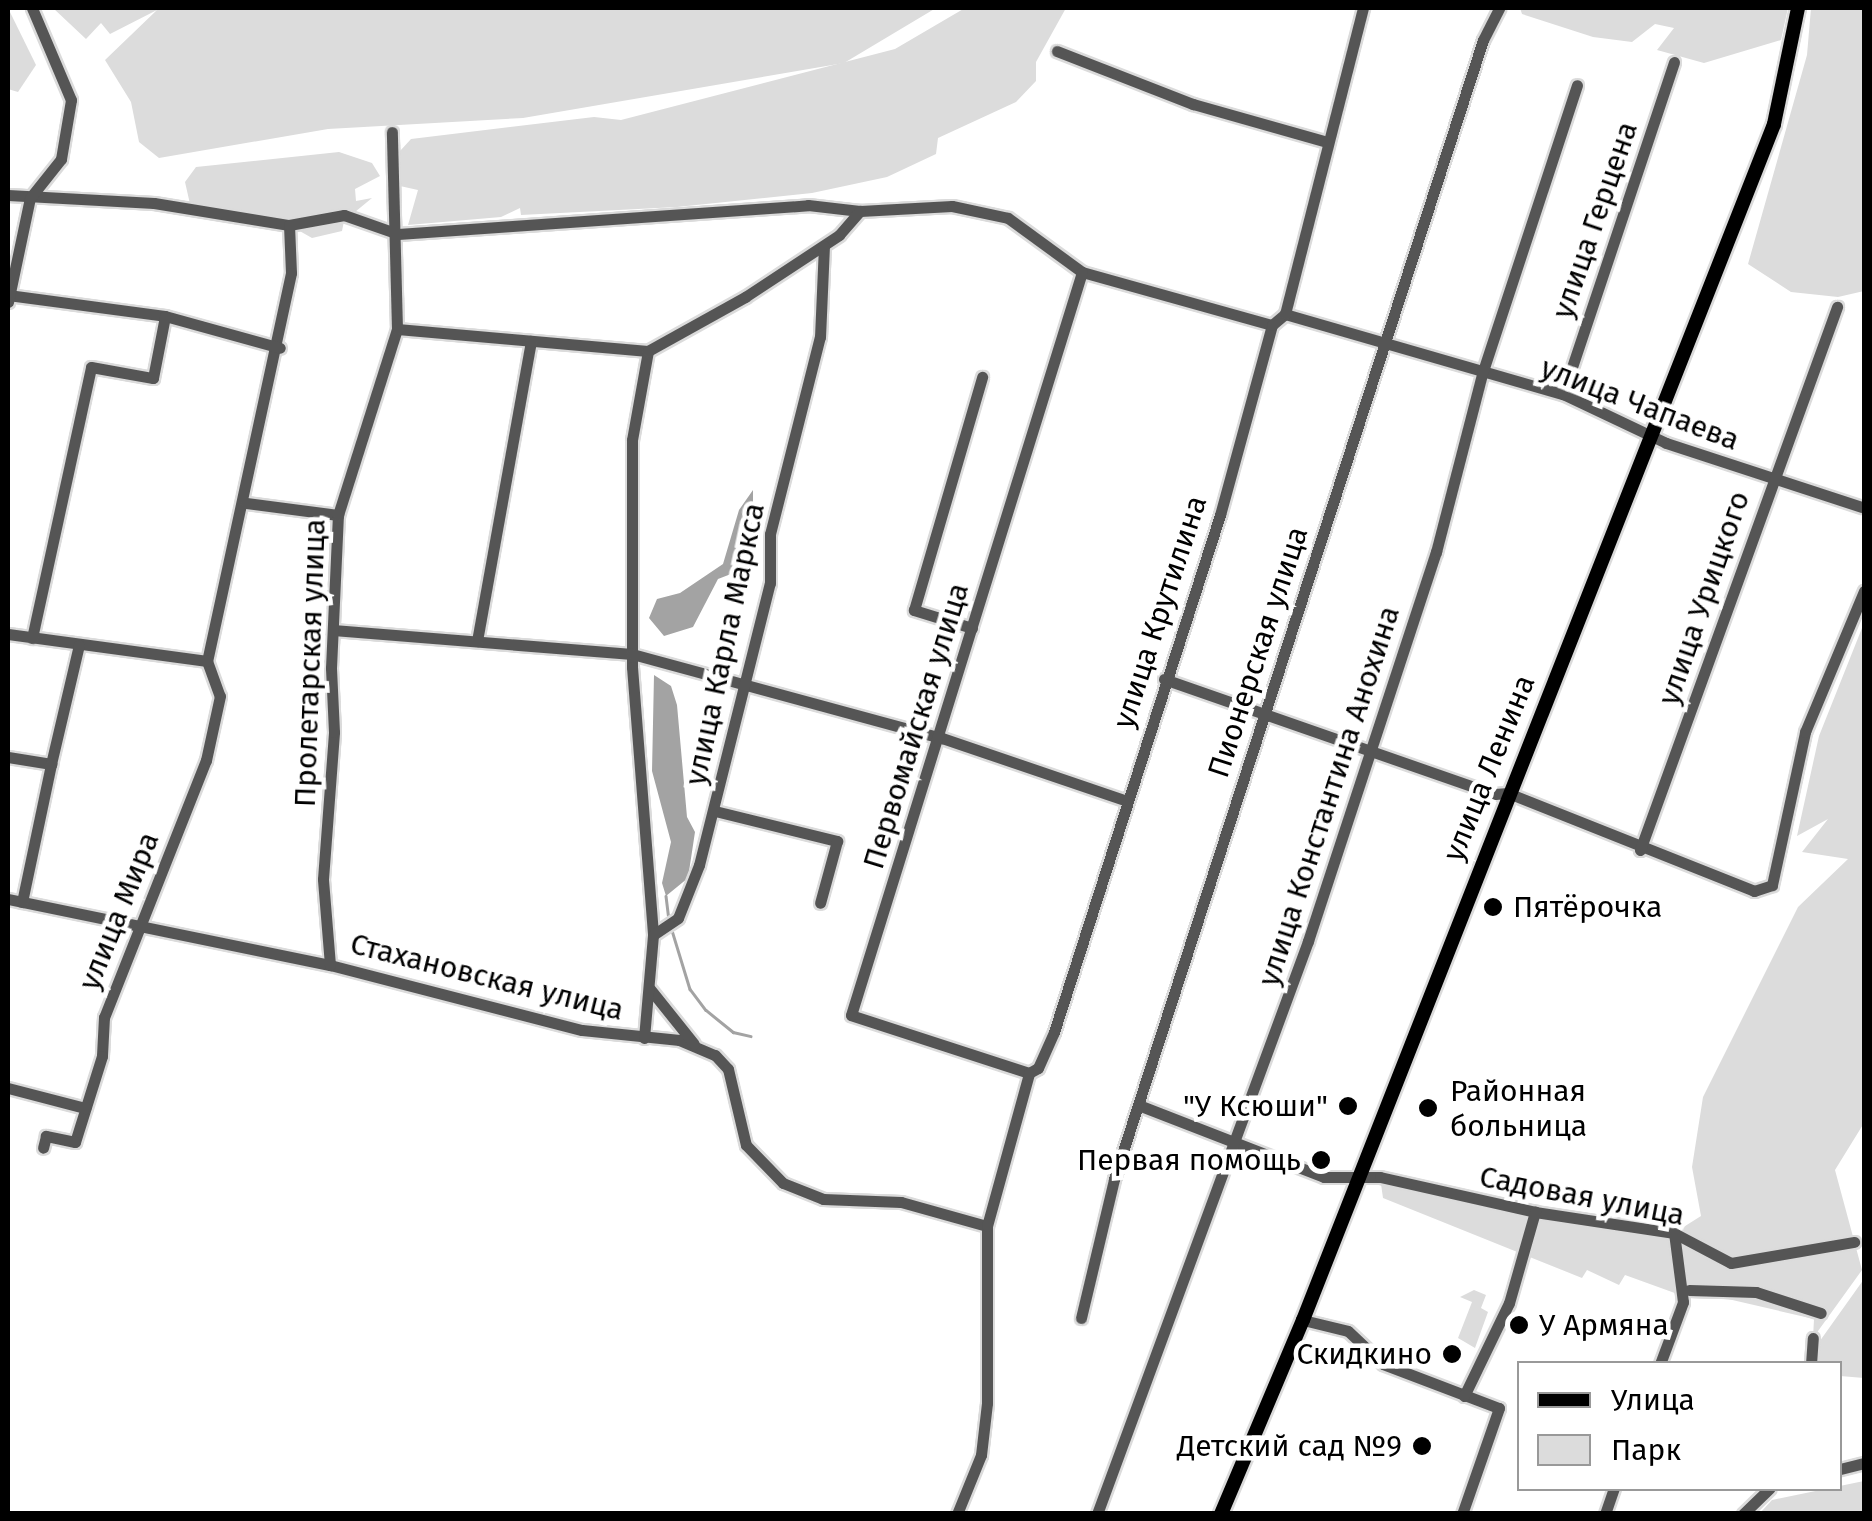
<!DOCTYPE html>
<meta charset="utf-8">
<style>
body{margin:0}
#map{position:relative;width:1872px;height:1521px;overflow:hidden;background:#fff;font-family:"Fira Sans",sans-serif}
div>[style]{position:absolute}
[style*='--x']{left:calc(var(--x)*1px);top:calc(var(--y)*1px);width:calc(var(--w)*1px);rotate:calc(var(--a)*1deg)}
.green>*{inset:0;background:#dcdcdc}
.water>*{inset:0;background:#a3a3a3}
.stream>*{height:2.5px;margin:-1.25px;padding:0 1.25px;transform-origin:1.25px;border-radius:1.25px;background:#a3a3a3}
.roads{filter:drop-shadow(2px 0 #dbdbdb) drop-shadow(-2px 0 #dbdbdb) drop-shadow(0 2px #dbdbdb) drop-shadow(0 -2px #dbdbdb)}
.minor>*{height:11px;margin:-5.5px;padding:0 5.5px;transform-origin:5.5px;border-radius:5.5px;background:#555}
.major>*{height:14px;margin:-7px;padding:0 7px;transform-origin:7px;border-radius:7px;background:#000}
.dots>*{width:28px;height:28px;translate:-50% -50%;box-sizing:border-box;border:5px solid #fff;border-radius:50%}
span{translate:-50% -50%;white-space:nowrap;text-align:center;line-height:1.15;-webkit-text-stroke:9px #fff;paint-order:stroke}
.street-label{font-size:30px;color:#000}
.poi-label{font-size:30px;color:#000}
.left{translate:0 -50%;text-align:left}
.right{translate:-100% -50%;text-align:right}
.frame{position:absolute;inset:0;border:10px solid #000;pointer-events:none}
.legend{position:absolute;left:1517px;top:1361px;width:325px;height:130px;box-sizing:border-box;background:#fff;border:2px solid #999;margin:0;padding:12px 18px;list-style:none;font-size:30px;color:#000}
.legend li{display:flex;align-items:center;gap:20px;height:50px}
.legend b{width:50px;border:2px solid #999}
</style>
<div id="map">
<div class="green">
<i style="clip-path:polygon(8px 8px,36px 65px,18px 92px,8px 89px)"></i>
<i style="clip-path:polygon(53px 8px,936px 8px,844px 63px,523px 118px,328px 129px,159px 158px,139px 142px,131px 102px,105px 60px,157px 10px,110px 34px,101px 23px,86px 39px)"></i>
<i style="clip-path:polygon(965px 8px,1066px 8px,1036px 62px,1036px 81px,1016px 102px,938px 138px,936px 154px,887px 177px,812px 193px,677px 207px,521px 215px,520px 208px,501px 217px,408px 225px,418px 190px,400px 186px,400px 151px,411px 139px,594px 117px,621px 120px,895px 49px)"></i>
<i style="clip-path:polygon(1520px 8px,1788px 8px,1781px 40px,1704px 63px,1657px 50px,1674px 28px,1655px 24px,1632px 42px,1593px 37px,1522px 14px)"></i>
<i style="clip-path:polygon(1811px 8px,1864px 8px,1864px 291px,1838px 297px,1791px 292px,1748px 264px,1807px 55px)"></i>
<i style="clip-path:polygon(339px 152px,372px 163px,380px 176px,355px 189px,356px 201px,372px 198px,344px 221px,342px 231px,312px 238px,289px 225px,190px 204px,185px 182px,196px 167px)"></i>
<i style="clip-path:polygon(1864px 623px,1864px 1123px,1835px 1170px,1862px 1270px,1813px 1338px,1814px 1319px,1689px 1290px,1683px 1296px,1625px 1275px,1619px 1285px,1587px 1270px,1582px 1278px,1383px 1198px,1380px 1177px,1674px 1233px,1701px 1216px,1692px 1167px,1703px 1097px,1798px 907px,1848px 859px,1802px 852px,1828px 819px,1797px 836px,1819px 736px)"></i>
<i style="clip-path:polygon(1864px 1279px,1864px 1378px,1840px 1376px,1840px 1364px,1819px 1363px,1812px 1352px)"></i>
<i style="clip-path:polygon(1474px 1290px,1486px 1295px,1481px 1308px,1488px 1312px,1475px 1348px,1458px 1338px,1472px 1302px,1460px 1297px)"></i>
<i style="clip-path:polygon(1864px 1481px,1864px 1513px,1760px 1513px,1772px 1500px)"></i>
</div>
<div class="water">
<i style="clip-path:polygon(753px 490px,753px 520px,731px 574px,718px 579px,693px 627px,664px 636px,649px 618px,657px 599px,680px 593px,723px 564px,739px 510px)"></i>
<i style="clip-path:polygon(654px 675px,671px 686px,677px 705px,687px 817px,695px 832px,688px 878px,666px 896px,662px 883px,671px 842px,652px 771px)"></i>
</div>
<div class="stream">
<i style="--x:666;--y:896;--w:24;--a:83"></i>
<i style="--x:671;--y:927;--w:65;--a:73"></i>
<i style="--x:690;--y:989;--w:26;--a:53"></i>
<i style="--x:706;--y:1010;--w:35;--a:39"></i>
<i style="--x:733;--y:1032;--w:18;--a:13"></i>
</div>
<div class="roads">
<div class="minor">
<i style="--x:1057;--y:51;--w:146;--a:21.3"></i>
<i style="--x:1193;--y:104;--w:139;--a:15.8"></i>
<i style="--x:8;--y:195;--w:146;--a:3.1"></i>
<i style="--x:154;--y:203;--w:137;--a:9.3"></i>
<i style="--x:289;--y:225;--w:48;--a:87.6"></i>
<i style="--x:291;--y:273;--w:397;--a:102.2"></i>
<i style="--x:207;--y:661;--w:37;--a:70"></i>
<i style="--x:220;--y:696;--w:66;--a:102.3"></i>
<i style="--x:206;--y:760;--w:277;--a:111.6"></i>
<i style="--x:104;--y:1017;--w:39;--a:93"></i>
<i style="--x:102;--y:1056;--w:90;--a:107.4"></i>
<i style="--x:75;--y:1142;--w:30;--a:-168"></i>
<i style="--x:46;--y:1136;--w:12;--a:104"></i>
<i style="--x:289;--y:225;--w:56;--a:-10.3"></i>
<i style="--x:344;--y:215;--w:57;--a:19.4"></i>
<i style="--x:398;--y:234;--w:411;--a:-4"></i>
<i style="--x:808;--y:205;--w:52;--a:6.6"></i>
<i style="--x:860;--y:211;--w:92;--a:-3.1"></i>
<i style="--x:952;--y:206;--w:57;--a:12.1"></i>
<i style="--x:1008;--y:218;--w:92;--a:36.1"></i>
<i style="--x:1082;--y:272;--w:197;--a:15.6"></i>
<i style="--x:8;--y:295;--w:158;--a:7.6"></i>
<i style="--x:165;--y:316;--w:119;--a:15.5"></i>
<i style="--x:8;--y:302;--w:106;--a:-78.1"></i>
<i style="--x:30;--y:198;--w:50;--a:-51.5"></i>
<i style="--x:61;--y:159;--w:60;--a:-80.4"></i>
<i style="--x:71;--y:100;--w:100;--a:-113"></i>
<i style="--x:1285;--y:314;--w:289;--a:16.1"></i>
<i style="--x:1563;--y:394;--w:114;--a:25.4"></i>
<i style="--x:1666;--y:443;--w:206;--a:18.1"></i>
<i style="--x:397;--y:329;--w:252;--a:5"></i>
<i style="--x:648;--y:351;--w:90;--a:100.2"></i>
<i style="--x:632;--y:440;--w:227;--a:90"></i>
<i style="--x:632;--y:667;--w:269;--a:85.5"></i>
<i style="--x:648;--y:351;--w:111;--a:-29.1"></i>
<i style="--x:745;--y:297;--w:113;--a:-33.4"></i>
<i style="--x:839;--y:235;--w:32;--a:-49"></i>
<i style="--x:1563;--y:394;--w:350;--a:-71.5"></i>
<i style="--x:246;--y:503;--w:93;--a:7.4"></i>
<i style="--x:972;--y:628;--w:61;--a:-162.8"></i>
<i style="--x:914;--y:610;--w:243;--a:-73.7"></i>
<i style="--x:333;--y:630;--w:300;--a:4.6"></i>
<i style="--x:632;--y:654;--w:321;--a:15.2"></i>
<i style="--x:942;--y:738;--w:192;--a:18.8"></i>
<i style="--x:8;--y:634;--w:201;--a:7.7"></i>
<i style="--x:32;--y:638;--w:277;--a:-77.7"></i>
<i style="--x:91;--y:367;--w:63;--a:10.1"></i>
<i style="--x:153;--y:378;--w:63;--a:-79"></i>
<i style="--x:477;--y:641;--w:305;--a:-79.8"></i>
<i style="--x:1164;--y:679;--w:350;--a:19.2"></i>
<i style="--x:1495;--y:794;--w:13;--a:-4"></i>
<i style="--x:1508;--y:793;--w:265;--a:21.7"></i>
<i style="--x:1754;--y:891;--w:19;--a:-18"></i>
<i style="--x:1772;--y:885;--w:157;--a:-77.8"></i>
<i style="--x:1805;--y:732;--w:153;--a:-67.3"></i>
<i style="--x:8;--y:757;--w:44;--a:9.2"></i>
<i style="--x:51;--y:764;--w:122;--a:-76.8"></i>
<i style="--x:715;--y:811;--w:126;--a:13.8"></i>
<i style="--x:837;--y:841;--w:64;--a:105.3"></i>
<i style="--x:1640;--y:850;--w:578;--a:-70.06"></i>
<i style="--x:8;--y:899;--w:329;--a:11.6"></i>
<i style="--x:330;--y:965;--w:260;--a:14.5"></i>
<i style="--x:582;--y:1030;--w:98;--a:5.9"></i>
<i style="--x:679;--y:1040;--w:39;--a:23"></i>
<i style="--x:715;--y:1055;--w:19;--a:47"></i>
<i style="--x:728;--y:1069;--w:78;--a:76.7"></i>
<i style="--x:746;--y:1145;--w:53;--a:45.8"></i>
<i style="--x:783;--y:1183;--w:43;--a:21.8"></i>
<i style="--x:823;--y:1199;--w:78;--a:2.2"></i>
<i style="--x:901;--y:1202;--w:89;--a:15.6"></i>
<i style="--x:22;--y:902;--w:141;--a:-78.1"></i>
<i style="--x:330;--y:965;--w:86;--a:-94.7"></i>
<i style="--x:323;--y:879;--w:147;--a:-85.7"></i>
<i style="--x:334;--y:732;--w:64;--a:-92.7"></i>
<i style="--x:331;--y:668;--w:153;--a:-87.4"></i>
<i style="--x:338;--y:515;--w:195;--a:-72.4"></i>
<i style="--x:397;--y:329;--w:197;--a:-91.5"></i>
<i style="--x:650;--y:989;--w:70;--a:51.3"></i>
<i style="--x:644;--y:1038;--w:103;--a:-85"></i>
<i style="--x:653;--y:935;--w:30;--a:-34"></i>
<i style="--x:678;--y:918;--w:57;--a:-68.4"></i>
<i style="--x:699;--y:865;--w:291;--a:-75.9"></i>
<i style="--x:770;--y:583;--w:49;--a:-90"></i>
<i style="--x:770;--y:534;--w:203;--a:-75.8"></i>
<i style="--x:820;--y:337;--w:91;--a:-87.5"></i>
<i style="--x:1029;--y:1073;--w:187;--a:-162"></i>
<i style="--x:851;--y:1015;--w:778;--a:-72.73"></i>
<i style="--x:8;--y:1088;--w:80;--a:14.6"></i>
<i style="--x:1141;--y:1106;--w:196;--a:21.2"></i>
<i style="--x:1324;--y:1177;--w:56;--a:0"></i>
<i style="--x:1380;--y:1177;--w:159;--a:12.7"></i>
<i style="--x:1535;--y:1212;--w:141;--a:8.6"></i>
<i style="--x:1674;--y:1233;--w:64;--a:27.8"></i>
<i style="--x:1731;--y:1263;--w:125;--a:-9.7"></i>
<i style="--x:1689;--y:1290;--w:67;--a:1.7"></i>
<i style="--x:1756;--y:1292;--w:68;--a:17.9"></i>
<i style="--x:1081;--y:1318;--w:143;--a:-76.6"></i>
<i style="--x:1114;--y:1179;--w:1197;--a:-72.05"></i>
<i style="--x:1483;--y:40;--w:36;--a:-63"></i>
<i style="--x:1303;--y:1320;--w:46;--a:13.7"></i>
<i style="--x:1348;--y:1331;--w:48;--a:43.3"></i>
<i style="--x:1383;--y:1364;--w:124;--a:20.8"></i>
<i style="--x:1499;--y:1408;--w:112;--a:109.2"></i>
<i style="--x:1660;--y:1364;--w:66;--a:-69.6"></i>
<i style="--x:1683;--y:1302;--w:70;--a:-97.4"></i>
<i style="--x:1811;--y:1364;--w:26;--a:-86"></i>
<i style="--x:1464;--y:1396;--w:103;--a:-64.2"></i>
<i style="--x:1509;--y:1303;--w:95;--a:-74.1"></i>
<i style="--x:1840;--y:1469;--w:25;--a:-14"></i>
<i style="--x:957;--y:1514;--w:64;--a:-67.9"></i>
<i style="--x:981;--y:1455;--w:52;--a:-83.4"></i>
<i style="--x:987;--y:1403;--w:177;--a:-90"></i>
<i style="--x:987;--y:1226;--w:159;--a:-74.6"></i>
<i style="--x:1029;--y:1073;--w:10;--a:-29"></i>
<i style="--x:1038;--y:1068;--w:39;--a:-66"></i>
<i style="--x:1054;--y:1032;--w:543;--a:-72.2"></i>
<i style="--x:1220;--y:515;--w:197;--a:-74.7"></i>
<i style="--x:1272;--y:325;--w:17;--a:-40"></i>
<i style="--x:1285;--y:314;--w:316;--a:-75.7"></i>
<i style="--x:1097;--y:1514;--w:611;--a:-69.78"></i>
<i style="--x:1308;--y:941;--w:410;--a:-71.8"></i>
<i style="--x:1436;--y:552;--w:184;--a:-75.5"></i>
<i style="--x:1482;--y:374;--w:304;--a:-71.8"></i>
<i style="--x:1605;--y:1514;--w:28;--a:-71"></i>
<i style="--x:1743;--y:1514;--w:37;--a:-44"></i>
</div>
<div class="major">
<i style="--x:1221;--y:1514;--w:211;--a:-67.1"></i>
<i style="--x:1303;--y:1320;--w:1285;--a:-68.5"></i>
<i style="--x:1774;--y:124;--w:118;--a:-78.3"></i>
</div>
</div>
<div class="dots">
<i style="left:1493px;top:907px;background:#000"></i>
<i style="left:1348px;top:1106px;background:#000"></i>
<i style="left:1428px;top:1108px;background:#000"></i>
<i style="left:1321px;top:1160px;background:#000"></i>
<i style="left:1519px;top:1325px;background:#000"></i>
<i style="left:1452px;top:1354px;background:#000"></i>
<i style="left:1422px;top:1446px;background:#000"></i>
</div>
<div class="street-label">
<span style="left:1595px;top:220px;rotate:-71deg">улица Герцена</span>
<span style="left:1640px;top:404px;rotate:21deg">улица Чапаева</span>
<span style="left:1704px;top:598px;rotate:-71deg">улица Урицкого</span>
<span style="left:1160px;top:612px;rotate:-72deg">улица Крутилина</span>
<span style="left:725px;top:644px;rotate:-78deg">улица Карла Маркса</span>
<span style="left:1258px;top:652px;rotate:-72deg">Пионерская улица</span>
<span style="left:310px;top:663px;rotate:-88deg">Пролетарская улица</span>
<span style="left:916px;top:726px;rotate:-73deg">Первомайская улица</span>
<span style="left:1489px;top:768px;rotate:-68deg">улица Ленина</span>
<span style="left:1329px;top:796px;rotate:-72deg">улица Константина Анохина</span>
<span style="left:119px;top:911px;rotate:-68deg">улица Мира</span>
<span style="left:487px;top:977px;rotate:14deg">Стахановская улица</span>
<span style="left:1582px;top:1196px;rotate:11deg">Садовая улица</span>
</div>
<div class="poi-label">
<span class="left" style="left:1513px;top:907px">Пятёрочка</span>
<span class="left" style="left:1450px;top:1108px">Районная<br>больница</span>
<span class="right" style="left:1328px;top:1106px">"У Ксюши"</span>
<span class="right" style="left:1301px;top:1160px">Первая помощь</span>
<span class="left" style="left:1539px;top:1325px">У Армяна</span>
<span class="right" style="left:1432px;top:1354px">Скидкино</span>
<span class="right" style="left:1402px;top:1446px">Детский сад №9</span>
</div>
<div class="frame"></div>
<ul class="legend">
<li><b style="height:12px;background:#000"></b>Улица</li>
<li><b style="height:28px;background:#dcdcdc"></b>Парк</li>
</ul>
</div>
